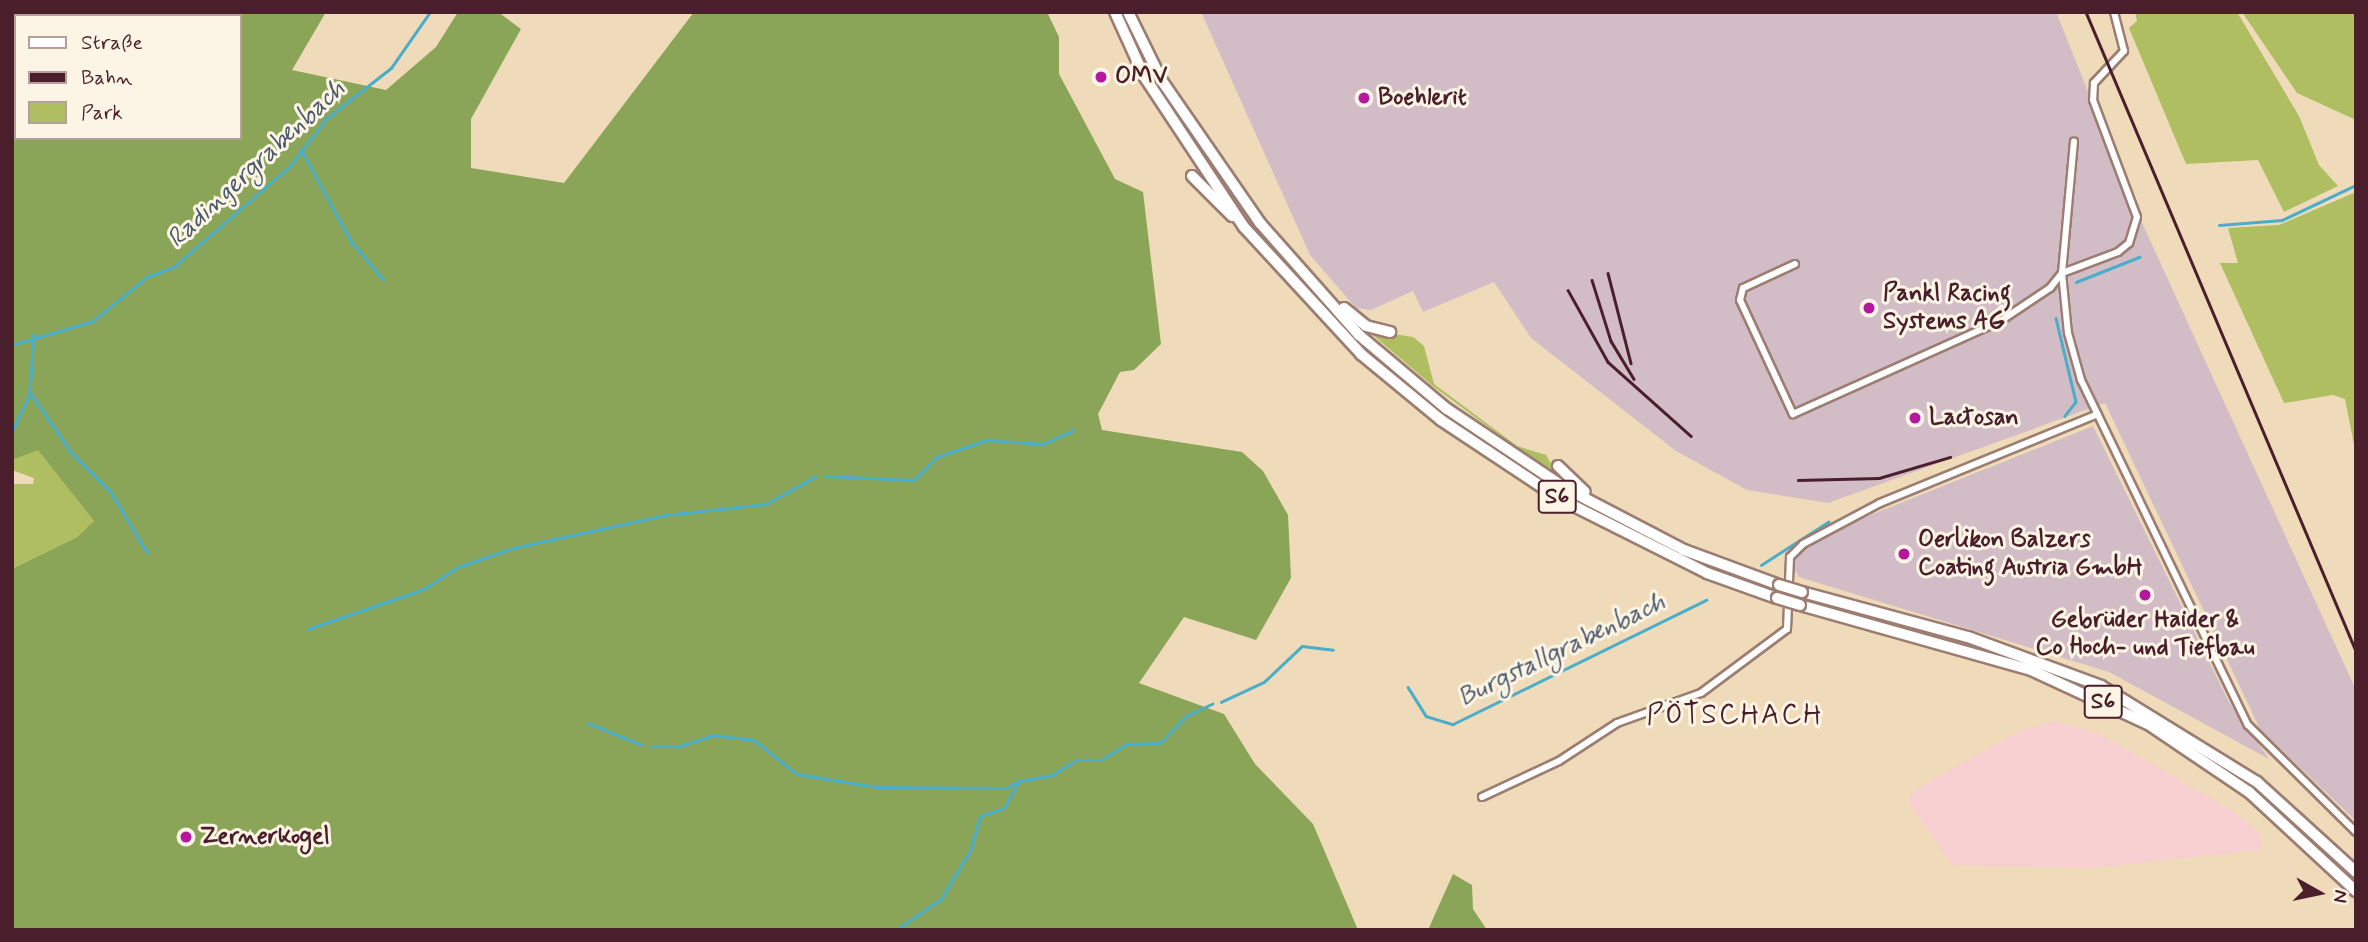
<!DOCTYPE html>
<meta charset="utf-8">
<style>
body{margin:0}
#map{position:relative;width:2368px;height:942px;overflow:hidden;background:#efdbb9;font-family:Mynerve,sans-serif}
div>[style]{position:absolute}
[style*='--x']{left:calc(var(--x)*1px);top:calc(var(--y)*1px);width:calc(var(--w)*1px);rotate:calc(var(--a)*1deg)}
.built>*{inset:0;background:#f7cfd1}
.industrial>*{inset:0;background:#d2bdc6}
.green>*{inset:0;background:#aebe61}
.forest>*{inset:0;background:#8aa557}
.stream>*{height:2.5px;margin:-1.25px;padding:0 1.25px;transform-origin:1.25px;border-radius:1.25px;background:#4aadc9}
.roads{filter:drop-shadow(2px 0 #9c7d72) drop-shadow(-2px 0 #9c7d72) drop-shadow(0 2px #9c7d72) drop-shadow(0 -2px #9c7d72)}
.street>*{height:6px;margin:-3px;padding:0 3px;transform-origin:3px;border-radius:3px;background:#fff}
.highway>*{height:10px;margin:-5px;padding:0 5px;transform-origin:5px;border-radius:5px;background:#fff}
.rail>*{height:2.5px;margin:-1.25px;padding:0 1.25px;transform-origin:1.25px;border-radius:1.25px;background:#4a1f2b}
.bridges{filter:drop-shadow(2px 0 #9c7d72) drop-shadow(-2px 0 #9c7d72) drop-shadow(0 2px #9c7d72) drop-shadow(0 -2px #9c7d72)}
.highway-bridge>*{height:10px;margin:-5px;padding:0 5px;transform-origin:5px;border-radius:5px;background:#fff}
.dots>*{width:19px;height:19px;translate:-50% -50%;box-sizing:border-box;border:4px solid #fcf5e5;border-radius:50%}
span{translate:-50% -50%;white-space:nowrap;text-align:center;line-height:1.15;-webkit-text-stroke:6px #fcf5e5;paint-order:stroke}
.shield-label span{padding:2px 5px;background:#fcf5e5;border:2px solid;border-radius:5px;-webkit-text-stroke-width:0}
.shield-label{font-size:23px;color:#4a1f2b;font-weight:700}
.poi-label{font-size:24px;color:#4a1f2b;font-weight:700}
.left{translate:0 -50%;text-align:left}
.water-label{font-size:26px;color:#4a586a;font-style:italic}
.quarter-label{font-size:28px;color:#4a1f2b;letter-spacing:2px}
.frame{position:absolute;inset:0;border:14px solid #4a1f2b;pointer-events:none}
.legend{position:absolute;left:14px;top:14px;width:228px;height:126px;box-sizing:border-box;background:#fcf5e5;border:2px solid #b59f9b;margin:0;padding:9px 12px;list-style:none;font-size:21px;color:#4a1f2b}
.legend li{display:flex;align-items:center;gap:14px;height:35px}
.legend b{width:35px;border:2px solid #b59f9b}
.north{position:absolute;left:2284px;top:858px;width:70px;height:70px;-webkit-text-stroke:5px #fcf5e5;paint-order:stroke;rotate:99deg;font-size:19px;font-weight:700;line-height:28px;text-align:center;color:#4a1f2b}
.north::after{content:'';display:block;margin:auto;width:24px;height:32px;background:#4a1f2b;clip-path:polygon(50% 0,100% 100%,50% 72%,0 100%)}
</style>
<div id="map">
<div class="built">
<i style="clip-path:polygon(2053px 721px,2100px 734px,2236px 813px,2260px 834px,2262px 850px,2091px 868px,1952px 865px,1908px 802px,1913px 791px,2014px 734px)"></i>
</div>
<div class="industrial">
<i style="clip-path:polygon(1201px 12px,2056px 12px,2132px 201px,2356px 690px,2356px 821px,2260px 729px,2105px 403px,1828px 503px,1747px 490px,1676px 451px,1531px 338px,1494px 282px,1423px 312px,1413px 291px,1371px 310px,1356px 308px,1310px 255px)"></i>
<i style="clip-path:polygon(2093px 426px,2229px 702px,2269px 759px,2109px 672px,1799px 577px,1792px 564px,1799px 550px,1838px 528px)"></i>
</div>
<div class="green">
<i style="clip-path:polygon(2135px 12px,2237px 12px,2299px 116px,2319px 165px,2338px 186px,2284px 212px,2258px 160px,2186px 164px,2129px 28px,2137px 21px)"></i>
<i style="clip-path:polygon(2242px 12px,2356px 12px,2356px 120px,2297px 93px)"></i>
<i style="clip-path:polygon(2356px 192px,2356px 455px,2345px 399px,2333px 395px,2284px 403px,2220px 263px,2238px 263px,2228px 228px,2279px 225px)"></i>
<i style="clip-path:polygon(1367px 330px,1413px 337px,1424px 346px,1434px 384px,1517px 446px,1546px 455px,1556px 472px,1516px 447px,1434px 387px)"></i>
<i style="clip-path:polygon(38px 449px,94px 521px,77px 537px,12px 569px,12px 484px,33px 484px,34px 478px,12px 470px,12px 460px)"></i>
</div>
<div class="forest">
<i style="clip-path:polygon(evenodd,12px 12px,326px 12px,292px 70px,386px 90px,436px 47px,458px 12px,498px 12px,521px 29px,471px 119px,471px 168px,564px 183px,694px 12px,1047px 12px,1059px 37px,1059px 74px,1115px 179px,1143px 192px,1161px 344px,1134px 370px,1120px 372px,1098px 414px,1102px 430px,1242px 452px,1263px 471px,1288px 515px,1291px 578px,1256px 640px,1184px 617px,1139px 683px,1224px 714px,1255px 764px,1313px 824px,1358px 930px,12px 930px,12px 569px,77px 537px,94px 521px,38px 450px,12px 460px,12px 12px,16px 16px,240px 16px,240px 138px,16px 138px,16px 16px)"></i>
<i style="clip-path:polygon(1453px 874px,1472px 885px,1473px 909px,1487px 930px,1428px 930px)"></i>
</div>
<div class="stream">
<i style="--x:301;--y:149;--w:105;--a:61.5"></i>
<i style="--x:351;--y:241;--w:50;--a:49.9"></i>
<i style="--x:2219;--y:225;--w:63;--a:-4.5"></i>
<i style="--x:2282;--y:220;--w:82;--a:-25.3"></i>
<i style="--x:2076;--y:282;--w:68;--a:-21.6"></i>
<i style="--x:2056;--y:318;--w:86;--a:76.6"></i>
<i style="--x:2076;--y:402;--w:18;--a:128"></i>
<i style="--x:34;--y:334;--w:58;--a:93.9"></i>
<i style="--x:30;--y:392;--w:74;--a:55.5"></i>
<i style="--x:72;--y:453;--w:55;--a:45"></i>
<i style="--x:111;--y:492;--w:70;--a:59"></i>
<i style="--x:12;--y:345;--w:84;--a:-16.5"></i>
<i style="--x:93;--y:321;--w:70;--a:-39.2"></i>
<i style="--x:147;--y:277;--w:30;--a:-21"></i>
<i style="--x:175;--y:266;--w:152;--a:-41"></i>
<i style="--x:290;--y:166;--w:61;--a:-52.4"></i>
<i style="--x:327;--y:118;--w:81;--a:-38"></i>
<i style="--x:391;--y:68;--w:68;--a:-55.1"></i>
<i style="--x:12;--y:431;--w:42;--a:-64.7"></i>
<i style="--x:825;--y:476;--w:89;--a:2.6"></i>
<i style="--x:914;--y:480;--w:33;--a:-45"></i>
<i style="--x:937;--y:457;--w:53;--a:-18.8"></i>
<i style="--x:987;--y:440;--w:56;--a:4.1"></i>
<i style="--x:1043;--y:444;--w:34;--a:-24"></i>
<i style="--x:1761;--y:565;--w:80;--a:-32.7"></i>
<i style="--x:308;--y:629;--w:123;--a:-19"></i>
<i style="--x:424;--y:589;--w:40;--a:-32.9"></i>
<i style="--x:458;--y:567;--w:58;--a:-19.1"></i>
<i style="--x:513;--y:548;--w:157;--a:-12.2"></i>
<i style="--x:666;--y:515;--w:101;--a:-6.3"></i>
<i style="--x:766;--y:504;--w:56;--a:-28.9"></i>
<i style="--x:1408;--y:687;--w:34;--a:58"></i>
<i style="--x:1426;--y:716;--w:28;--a:17"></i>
<i style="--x:1453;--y:724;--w:282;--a:-26.1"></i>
<i style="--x:1221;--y:702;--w:47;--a:-24.9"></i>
<i style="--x:1264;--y:682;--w:52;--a:-43.5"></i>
<i style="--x:1302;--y:646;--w:31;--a:7"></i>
<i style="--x:588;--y:723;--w:58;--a:22.2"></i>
<i style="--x:651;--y:747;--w:26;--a:0"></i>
<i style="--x:677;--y:747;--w:38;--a:-18"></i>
<i style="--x:713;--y:735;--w:41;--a:7"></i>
<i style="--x:754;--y:740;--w:55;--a:38.3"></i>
<i style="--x:797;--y:774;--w:80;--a:9.3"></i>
<i style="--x:876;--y:787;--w:130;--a:0.4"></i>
<i style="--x:1006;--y:788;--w:15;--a:-28"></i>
<i style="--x:896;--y:930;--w:55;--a:-34.6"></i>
<i style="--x:941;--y:899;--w:56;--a:-58.9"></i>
<i style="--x:970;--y:851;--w:36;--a:-74"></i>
<i style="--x:980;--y:816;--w:25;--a:-18"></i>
<i style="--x:1004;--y:808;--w:31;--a:-61"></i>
<i style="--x:1019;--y:781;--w:34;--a:-10"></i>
<i style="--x:1052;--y:775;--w:28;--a:-32"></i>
<i style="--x:1076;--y:760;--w:25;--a:0"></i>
<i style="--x:1101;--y:760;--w:31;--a:-32"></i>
<i style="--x:1127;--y:744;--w:33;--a:-2"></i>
<i style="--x:1160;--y:743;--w:37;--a:-46"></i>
<i style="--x:1186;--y:716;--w:29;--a:-25"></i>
</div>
<div class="roads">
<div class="street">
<i style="--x:2114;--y:12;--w:40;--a:75.6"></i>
<i style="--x:2124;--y:51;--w:44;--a:133.2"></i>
<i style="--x:2094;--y:83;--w:17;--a:93"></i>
<i style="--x:2093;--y:100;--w:125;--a:69.4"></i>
<i style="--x:2137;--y:217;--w:27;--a:107"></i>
<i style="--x:2129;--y:243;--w:14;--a:141"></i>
<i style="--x:2118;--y:252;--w:60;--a:159.4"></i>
<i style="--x:2062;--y:273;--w:60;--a:84.3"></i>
<i style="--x:2068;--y:333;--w:49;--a:74.5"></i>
<i style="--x:2081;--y:380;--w:383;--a:64.2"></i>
<i style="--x:2248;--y:725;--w:152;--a:44.7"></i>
<i style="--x:1795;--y:264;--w:57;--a:155.2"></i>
<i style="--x:1743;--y:288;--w:12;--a:104"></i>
<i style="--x:1740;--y:300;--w:126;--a:65.1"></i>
<i style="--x:1793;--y:414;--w:229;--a:-24.2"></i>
<i style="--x:2002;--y:320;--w:58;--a:-33.7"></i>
<i style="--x:2050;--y:288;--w:19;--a:-51"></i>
<i style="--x:2062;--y:273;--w:132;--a:-84.8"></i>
<i style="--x:1482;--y:797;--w:85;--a:-25.1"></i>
<i style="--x:1559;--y:761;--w:69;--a:-33.2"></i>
<i style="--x:1617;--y:723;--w:89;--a:-19.7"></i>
<i style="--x:1701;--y:693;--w:107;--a:-36.7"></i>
<i style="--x:1787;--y:629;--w:72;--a:-87.6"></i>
<i style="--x:1790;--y:557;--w:18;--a:-45"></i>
<i style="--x:1803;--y:544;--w:87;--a:-28"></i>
<i style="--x:1880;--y:503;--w:235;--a:-22.2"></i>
</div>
<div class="highway">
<i style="--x:1115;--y:12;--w:70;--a:65.6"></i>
<i style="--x:1144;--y:76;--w:181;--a:56.5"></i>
<i style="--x:1244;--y:227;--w:173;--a:47.3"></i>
<i style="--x:1361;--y:354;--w:104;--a:39.5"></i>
<i style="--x:1441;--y:420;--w:143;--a:33.6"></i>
<i style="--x:1560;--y:499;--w:165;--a:26.7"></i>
<i style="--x:1707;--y:573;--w:74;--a:19.7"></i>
<i style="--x:1128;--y:12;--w:77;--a:63.8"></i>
<i style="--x:1162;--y:81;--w:173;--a:55.4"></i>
<i style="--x:1260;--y:223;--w:149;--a:48.5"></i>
<i style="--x:1359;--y:335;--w:115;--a:40.1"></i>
<i style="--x:1447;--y:409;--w:142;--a:33.8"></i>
<i style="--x:1565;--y:488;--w:134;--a:27.5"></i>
<i style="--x:1684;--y:550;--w:101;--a:20.2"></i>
<i style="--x:1192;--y:176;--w:57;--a:45"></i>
<i style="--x:1344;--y:308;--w:28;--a:39"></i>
<i style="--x:1366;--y:326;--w:25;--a:14"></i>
<i style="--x:1558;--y:466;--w:37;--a:44"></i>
<i style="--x:1802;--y:592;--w:172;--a:15.2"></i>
<i style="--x:1968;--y:637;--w:142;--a:20.2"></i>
<i style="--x:2101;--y:686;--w:183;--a:31.6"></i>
<i style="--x:2257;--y:782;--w:134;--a:42.3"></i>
<i style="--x:1800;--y:605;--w:240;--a:15.7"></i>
<i style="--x:2031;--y:670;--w:129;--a:24.8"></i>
<i style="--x:2148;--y:724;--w:122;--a:34"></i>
<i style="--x:2249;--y:792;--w:146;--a:42.8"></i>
</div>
</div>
<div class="rail">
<i style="--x:2086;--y:12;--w:694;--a:67.09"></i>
<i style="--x:1608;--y:273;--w:93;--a:75.7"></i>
<i style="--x:1592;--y:280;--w:64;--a:72.7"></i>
<i style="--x:1611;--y:341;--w:44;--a:58.8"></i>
<i style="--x:1568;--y:290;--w:82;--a:60.9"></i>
<i style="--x:1608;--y:362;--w:111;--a:41.7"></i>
<i style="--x:1798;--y:480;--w:81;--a:-1.4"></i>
<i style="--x:1879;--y:478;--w:74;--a:-16.5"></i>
</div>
<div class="bridges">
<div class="highway-bridge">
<i style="--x:1779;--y:585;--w:24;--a:17"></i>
<i style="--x:1777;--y:598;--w:24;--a:17"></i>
</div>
</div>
<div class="dots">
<i style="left:1101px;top:77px;background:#b5179e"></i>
<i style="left:1364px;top:98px;background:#b5179e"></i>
<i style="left:1869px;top:308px;background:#b5179e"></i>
<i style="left:1915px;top:418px;background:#b5179e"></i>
<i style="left:1904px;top:554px;background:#b5179e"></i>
<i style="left:2145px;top:595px;background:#b5179e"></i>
<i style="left:186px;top:837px;background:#b5179e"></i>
</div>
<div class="shield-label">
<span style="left:1557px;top:497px">S6</span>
<span style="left:2103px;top:702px">S6</span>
</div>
<div class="poi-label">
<span class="left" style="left:1115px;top:77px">OMV</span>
<span class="left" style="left:1378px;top:98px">Boehlerit</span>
<span class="left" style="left:1883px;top:308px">Pankl Racing<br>Systems AG</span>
<span class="left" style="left:1929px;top:418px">Lactosan</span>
<span class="left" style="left:1918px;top:554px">Oerlikon Balzers<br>Coating Austria GmbH</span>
<span style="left:2145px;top:634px">Gebrüder Haider &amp;<br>Co Hoch- und Tiefbau</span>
<span class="left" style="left:200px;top:837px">Zernerkogel</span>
</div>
<div class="water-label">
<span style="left:257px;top:165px;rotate:-43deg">Radingergrabenbach</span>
<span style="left:1562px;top:651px;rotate:-26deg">Burgstallgrabenbach</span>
</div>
<div class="quarter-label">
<span style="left:1735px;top:716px">PÖTSCHACH</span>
</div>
<div class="frame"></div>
<ul class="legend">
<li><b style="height:9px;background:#fff"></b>Straße</li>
<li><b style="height:9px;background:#4a1f2b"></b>Bahn</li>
<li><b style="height:19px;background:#aebe61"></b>Park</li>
</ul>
<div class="north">N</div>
</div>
